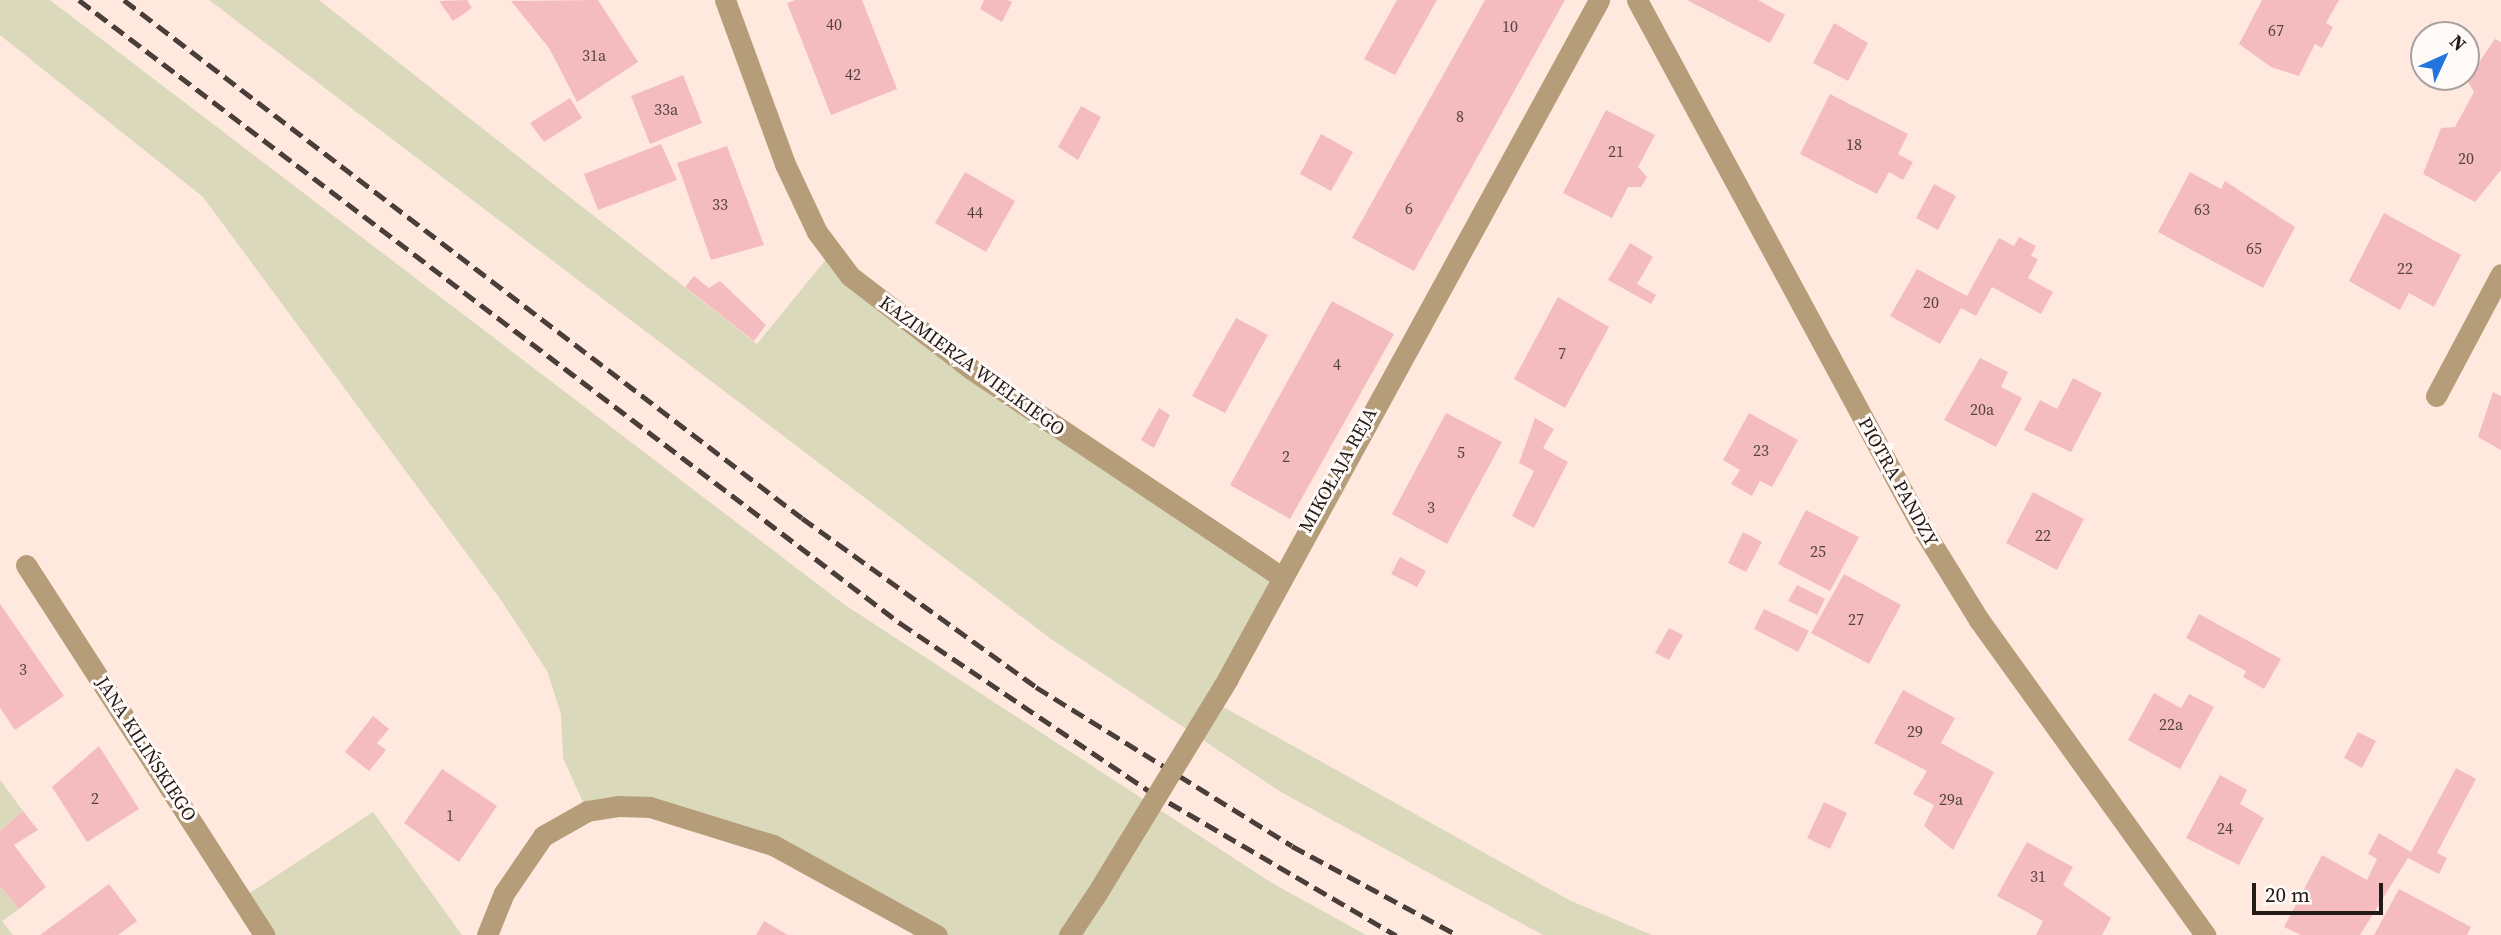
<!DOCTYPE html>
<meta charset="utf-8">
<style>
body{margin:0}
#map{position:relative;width:2501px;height:935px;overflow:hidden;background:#ffe9df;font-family:"Source Serif 4",serif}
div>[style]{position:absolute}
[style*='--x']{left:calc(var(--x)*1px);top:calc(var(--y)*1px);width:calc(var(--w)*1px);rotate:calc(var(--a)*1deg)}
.green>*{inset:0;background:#dad9bb}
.building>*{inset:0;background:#f4bcbe}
.minor>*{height:21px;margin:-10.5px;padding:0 10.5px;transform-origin:10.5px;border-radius:10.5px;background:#b69d7a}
.rail>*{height:5px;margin-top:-2.5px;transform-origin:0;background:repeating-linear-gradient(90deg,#493e3a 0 14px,transparent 0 21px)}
.minor-bridge>*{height:21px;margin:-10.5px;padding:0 10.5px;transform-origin:10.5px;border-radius:10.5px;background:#b69d7a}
span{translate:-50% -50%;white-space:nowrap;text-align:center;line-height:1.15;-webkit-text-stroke:6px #fffaf8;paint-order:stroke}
.number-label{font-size:16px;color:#564241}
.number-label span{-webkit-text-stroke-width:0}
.street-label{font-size:19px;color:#221a17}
.north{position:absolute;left:2410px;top:21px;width:70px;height:70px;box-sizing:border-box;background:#fffaf8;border:2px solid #a7a09e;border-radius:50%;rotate:45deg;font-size:19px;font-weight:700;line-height:28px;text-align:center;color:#221a17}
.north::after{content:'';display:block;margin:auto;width:24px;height:32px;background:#2275df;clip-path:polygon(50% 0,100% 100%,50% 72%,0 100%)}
.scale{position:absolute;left:2252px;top:883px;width:131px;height:32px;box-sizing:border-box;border:4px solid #221a17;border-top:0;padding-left:9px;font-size:21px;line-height:24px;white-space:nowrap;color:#221a17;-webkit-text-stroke:5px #fffaf8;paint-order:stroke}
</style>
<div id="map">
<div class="green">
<i style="clip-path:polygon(0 0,50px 0,845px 605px,1272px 883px,1366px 935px,937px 935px,711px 823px,587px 811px,563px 758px,561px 714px,547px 671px,501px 600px,203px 197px,0 35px)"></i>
<i style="clip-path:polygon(209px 0,319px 0,757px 344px,832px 252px,850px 276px,1280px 576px,1209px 699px,1571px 901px,1652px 935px,1543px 935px,1281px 792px,1051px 639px)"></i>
<i style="clip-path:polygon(0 780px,23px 811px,0 831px)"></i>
<i style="clip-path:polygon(373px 812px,462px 935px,264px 935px,241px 899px)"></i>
<i style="clip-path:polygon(0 886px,19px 909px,2px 921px,13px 935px,0 935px)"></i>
</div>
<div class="building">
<i style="clip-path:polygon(467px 0,472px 8px,453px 21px,439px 1px)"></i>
<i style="clip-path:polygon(598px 0,638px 62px,577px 102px,549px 48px,511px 1px)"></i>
<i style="clip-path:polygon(795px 0,862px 0,897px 89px,831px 115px,787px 3px)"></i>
<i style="clip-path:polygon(984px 0,1008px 0,1012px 2px,1002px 22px,980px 9px)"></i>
<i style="clip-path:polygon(1397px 0,1437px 0,1395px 75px,1364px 59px)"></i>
<i style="clip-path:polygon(1485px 0,1565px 0,1414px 271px,1352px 238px)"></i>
<i style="clip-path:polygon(1687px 0,1758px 0,1785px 15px,1770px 43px)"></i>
<i style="clip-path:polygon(2262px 0,2339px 0,2326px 23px,2333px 27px,2322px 48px,2315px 44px,2299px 76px,2271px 67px,2239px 44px)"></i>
<i style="clip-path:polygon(1834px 23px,1868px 43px,1848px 81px,1813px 63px)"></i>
<i style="clip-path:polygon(2495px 39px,2501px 42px,2501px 170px,2475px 202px,2423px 174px,2441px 128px,2455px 127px,2474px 92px,2467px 80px)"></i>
<i style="clip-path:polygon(683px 75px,702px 123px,650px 144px,631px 96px)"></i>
<i style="clip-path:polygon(1830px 94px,1908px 134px,1898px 154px,1913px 162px,1903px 180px,1889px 172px,1877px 194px,1800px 154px)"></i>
<i style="clip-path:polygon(570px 98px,582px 118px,544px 142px,530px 123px)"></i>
<i style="clip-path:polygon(1081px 106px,1101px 117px,1078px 160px,1058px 147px)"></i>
<i style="clip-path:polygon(1606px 110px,1655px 135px,1638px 167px,1647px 177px,1641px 187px,1628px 187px,1612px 218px,1563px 193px)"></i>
<i style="clip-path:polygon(1321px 134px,1353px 152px,1331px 191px,1300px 174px)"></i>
<i style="clip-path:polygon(661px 144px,677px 180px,598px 210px,584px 174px)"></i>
<i style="clip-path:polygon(727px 146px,764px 245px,711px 260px,677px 163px)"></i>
<i style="clip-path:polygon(965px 172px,1015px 201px,986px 252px,935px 223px)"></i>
<i style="clip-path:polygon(2190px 172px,2221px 189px,2225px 181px,2295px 227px,2263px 288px,2158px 232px)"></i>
<i style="clip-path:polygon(1934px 184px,1956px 196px,1938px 230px,1916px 218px)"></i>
<i style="clip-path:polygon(2384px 213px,2461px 255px,2434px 307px,2409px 293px,2400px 310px,2349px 281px)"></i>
<i style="clip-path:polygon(2019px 237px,2036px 246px,2031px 256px,2038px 259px,2028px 278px,2053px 292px,2041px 314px,1992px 287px,1976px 316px,1961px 308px,1940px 344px,1890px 316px,1917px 269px,1967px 296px,1999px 238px,2014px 246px)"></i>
<i style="clip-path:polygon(1630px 243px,1653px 257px,1637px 284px,1656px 295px,1651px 304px,1608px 280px)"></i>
<i style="clip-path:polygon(694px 276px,709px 288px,720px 281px,766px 325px,754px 341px,685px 287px)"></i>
<i style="clip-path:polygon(1558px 297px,1609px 327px,1565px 408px,1514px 379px)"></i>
<i style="clip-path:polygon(1332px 301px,1394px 334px,1290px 519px,1230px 485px)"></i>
<i style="clip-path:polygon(1236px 318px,1268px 335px,1225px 413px,1192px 396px)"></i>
<i style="clip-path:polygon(1980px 358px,2008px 372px,2001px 387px,2022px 398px,1996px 447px,1944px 420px)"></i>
<i style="clip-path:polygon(2073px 378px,2102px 393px,2071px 452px,2024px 430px,2040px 400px,2057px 409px)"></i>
<i style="clip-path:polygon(2493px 392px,2501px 396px,2501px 450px,2478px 437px)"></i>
<i style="clip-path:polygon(1159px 408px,1170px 415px,1154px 448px,1141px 440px)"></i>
<i style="clip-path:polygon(1446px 413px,1502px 442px,1447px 544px,1392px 514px)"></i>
<i style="clip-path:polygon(1749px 413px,1798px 440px,1772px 487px,1760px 481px,1752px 496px,1731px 484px,1740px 470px,1723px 460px)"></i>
<i style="clip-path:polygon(1535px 418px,1554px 429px,1543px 448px,1568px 462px,1534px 528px,1512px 516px,1534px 471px,1519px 463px)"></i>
<i style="clip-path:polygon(2033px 492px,2084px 519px,2057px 570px,2006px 543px)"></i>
<i style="clip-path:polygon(1806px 510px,1859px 537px,1830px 591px,1778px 564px)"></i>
<i style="clip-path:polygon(1743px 532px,1762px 542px,1746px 572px,1728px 563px)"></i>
<i style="clip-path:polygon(1400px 557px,1426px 571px,1417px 587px,1391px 574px)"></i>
<i style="clip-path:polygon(1844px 574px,1901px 605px,1869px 664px,1811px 633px)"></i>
<i style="clip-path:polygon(1797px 585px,1825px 599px,1817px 615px,1788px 601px)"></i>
<i style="clip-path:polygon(0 604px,64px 696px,15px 730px,0 708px)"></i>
<i style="clip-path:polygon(1764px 609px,1809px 631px,1798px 652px,1754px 629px)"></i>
<i style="clip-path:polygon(2199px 614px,2281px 659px,2264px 689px,2243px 677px,2246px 671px,2186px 638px)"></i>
<i style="clip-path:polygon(1669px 628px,1683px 635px,1669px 660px,1655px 653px)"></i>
<i style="clip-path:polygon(1903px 690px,1955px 718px,1941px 743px,1994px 772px,1953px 850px,1924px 826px,1934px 805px,1913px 794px,1927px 771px,1874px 743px)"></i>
<i style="clip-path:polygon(2154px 693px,2181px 708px,2189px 694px,2214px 707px,2180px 769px,2128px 740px)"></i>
<i style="clip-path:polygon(373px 716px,389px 729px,377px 743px,386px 750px,369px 771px,345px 752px)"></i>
<i style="clip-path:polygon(2358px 732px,2376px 741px,2362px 768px,2344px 758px)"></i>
<i style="clip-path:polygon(99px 746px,139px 809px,87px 842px,52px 787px)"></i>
<i style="clip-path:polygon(2456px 768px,2476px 779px,2437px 853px,2447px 858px,2439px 874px,2408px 858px,2360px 935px,2301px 935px,2284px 927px,2322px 855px,2367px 880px,2377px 859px,2368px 854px,2379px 833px,2411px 852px)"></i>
<i style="clip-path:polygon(442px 769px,497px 806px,459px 862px,404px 823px)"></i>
<i style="clip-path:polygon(2220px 775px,2247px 790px,2240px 804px,2264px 818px,2239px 865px,2186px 838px)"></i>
<i style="clip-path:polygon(1824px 802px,1847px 813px,1830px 849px,1807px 838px)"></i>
<i style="clip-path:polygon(23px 811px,38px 830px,14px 845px,46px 887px,19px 909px,0 886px,0 831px)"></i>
<i style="clip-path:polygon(2027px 842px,2073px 867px,2063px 885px,2111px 918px,2102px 935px,2036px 935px,2043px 921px,1997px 896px)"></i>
<i style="clip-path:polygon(109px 884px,137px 921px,118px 935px,40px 935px)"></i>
<i style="clip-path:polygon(2399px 889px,2471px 927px,2467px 935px,2374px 935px)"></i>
<i style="clip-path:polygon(764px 921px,788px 935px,756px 935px)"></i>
</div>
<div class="minor">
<i style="--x:725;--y:0;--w:175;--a:69.9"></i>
<i style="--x:785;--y:164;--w:75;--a:64.8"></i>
<i style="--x:817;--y:232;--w:55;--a:53.1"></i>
<i style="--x:850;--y:276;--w:153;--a:37.5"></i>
<i style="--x:971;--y:369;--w:372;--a:33.8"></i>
<i style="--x:1637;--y:0;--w:604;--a:61.61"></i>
<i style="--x:1924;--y:531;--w:105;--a:58.3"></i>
<i style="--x:1979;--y:620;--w:388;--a:54.3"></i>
<i style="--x:2436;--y:396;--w:138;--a:-62"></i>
<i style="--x:26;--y:565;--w:440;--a:57.2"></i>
<i style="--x:1228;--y:678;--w:773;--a:-61.31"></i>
<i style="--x:487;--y:935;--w:45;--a:-68"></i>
<i style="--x:504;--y:893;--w:69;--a:-55.6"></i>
<i style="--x:543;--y:836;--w:51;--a:-29.6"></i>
<i style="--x:587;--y:811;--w:31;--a:-9"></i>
<i style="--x:618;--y:806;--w:32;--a:2"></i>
<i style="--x:650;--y:807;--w:129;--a:17.2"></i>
<i style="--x:773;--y:845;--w:187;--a:28.8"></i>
<i style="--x:1069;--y:935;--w:50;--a:-56.3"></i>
</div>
<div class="rail">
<i style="--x:79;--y:0;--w:1031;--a:37.19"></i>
<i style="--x:900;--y:623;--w:303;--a:34"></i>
<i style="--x:1151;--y:792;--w:284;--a:30.3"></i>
<i style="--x:124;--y:0;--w:853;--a:37.38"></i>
<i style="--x:802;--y:518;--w:289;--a:35.8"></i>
<i style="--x:1036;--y:687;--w:301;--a:31.8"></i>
<i style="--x:1292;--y:846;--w:187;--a:28.3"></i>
</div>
<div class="minor-bridge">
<i style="--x:1097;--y:893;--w:252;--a:-58.6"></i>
</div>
<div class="number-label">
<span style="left:834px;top:24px">40</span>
<span style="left:1510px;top:26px">10</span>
<span style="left:2276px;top:30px">67</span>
<span style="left:594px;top:55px">31a</span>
<span style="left:853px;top:74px">42</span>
<span style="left:666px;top:109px">33a</span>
<span style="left:1460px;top:116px">8</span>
<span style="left:1854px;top:144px">18</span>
<span style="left:1616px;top:151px">21</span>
<span style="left:2466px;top:158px">20</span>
<span style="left:720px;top:204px">33</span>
<span style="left:1409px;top:208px">6</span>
<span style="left:2202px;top:209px">63</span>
<span style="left:975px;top:212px">44</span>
<span style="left:2254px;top:248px">65</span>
<span style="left:2405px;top:268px">22</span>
<span style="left:1931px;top:302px">20</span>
<span style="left:1562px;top:353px">7</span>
<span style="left:1337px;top:364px">4</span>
<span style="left:1982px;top:409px">20a</span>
<span style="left:1761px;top:450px">23</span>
<span style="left:1461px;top:452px">5</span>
<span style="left:1286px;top:456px">2</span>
<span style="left:1431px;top:507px">3</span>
<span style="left:2043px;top:535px">22</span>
<span style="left:1818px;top:551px">25</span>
<span style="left:1856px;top:619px">27</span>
<span style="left:23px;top:669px">3</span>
<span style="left:2171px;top:724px">22a</span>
<span style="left:1915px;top:731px">29</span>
<span style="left:95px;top:798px">2</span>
<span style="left:1951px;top:799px">29a</span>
<span style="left:450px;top:815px">1</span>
<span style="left:2225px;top:828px">24</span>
<span style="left:2038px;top:876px">31</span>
</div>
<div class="street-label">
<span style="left:972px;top:366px;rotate:36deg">KAZIMIERZA WIELKIEGO</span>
<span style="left:1338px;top:470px;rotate:-61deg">MIKOŁAJA REJA</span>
<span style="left:1898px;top:482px;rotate:61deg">PIOTRA PANDZY</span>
<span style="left:146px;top:749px;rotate:57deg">JANA KILIŃSKIEGO</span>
</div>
<div class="north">N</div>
<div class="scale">20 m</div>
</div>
